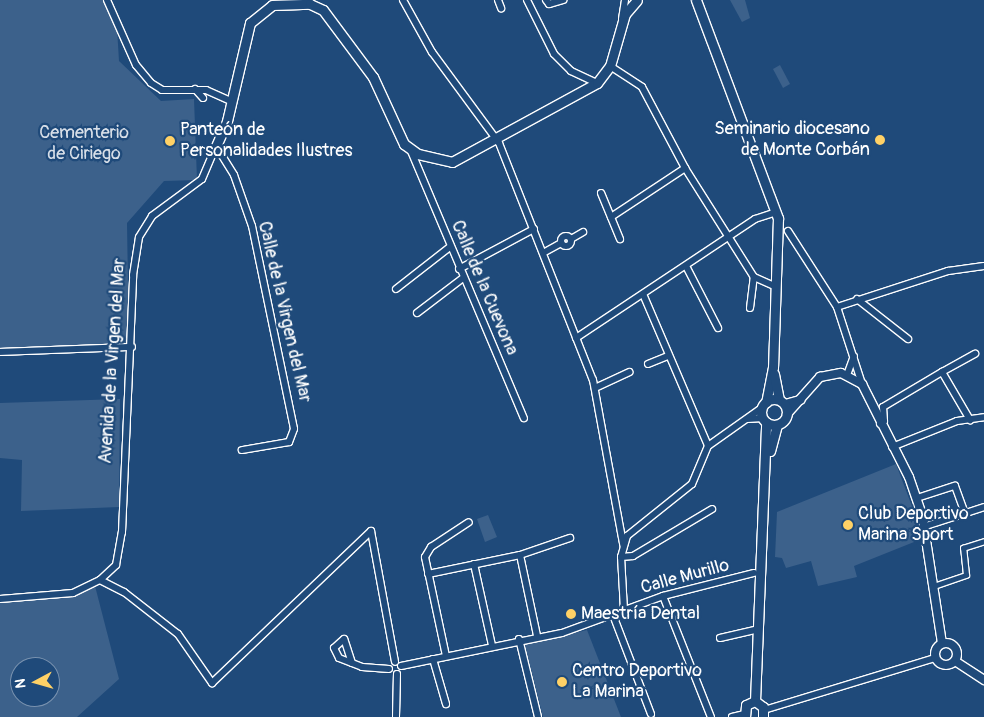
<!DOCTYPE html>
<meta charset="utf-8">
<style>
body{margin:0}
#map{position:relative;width:984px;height:717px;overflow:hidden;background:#1f4a7a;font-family:Pangolin,sans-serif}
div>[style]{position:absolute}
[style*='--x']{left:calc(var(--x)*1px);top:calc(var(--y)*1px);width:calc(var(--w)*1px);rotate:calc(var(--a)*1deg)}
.green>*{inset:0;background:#3c618b}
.roads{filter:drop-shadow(1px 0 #fff) drop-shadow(-1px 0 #fff) drop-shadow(0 1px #fff) drop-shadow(0 -1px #fff)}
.pedestrian>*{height:4.5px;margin:-2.25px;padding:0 2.25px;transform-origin:2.25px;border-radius:2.25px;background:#1f4a7a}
.minor>*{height:6px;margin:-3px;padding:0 3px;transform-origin:3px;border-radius:3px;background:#1f4a7a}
.minor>.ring{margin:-3px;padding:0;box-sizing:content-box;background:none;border:6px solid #1f4a7a;border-radius:50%}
.tertiary>*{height:8px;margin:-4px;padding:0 4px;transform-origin:4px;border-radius:4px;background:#1f4a7a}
.tertiary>.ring{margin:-4px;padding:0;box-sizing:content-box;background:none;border:8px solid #1f4a7a;border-radius:50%}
.secondary>*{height:9px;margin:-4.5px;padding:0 4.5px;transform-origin:4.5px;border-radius:4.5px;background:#1f4a7a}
.secondary>.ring{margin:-4.5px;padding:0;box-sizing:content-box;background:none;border:9px solid #1f4a7a;border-radius:50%}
.dots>*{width:14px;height:14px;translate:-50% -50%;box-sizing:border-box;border:2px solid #1f4a7a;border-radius:50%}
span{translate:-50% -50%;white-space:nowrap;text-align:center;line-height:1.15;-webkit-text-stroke:4.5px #1f4a7a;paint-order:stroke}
.poi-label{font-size:18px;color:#fff}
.right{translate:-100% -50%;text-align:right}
.left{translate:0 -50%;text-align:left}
.park-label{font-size:18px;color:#d8dfe8}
.street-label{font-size:18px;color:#fff}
.north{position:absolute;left:10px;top:657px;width:50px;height:50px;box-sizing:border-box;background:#1f4a7a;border:1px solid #7992af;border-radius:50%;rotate:264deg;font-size:14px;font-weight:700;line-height:20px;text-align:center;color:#fff}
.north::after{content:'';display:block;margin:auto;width:18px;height:22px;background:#ffd166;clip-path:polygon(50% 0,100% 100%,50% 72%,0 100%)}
</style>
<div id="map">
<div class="green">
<i style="clip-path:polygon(0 0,103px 0,117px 28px,119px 61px,161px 101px,194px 99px,197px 180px,164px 181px,127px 223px,129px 344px,0 349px)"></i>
<i style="clip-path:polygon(730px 0,745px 0,750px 18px,742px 22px)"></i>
<i style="clip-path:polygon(780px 65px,790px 84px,783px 88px,773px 69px)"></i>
<i style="clip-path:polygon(120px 399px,119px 507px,21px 511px,22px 460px,0 458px,0 403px)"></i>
<i style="clip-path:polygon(896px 464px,924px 538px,854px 566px,857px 577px,818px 586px,811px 561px,786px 568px,782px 558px,775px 557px,777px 512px)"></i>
<i style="clip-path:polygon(488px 515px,497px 537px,485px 542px,477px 519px)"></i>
<i style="clip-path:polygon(evenodd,95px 586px,119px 679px,77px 717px,0 717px,0 603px,67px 597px,95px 586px,20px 667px,50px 667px,50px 697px,20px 697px,20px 667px)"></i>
<i style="clip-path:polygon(587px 630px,621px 717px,543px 717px,525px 645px)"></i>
</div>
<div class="roads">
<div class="pedestrian">
<i style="--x:934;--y:586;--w:34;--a:-19"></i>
<i style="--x:966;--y:575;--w:27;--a:-96"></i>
<i style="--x:963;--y:548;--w:22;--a:-18"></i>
</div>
<div class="minor">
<i style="--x:107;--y:0;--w:71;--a:66"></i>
<i style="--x:136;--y:65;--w:23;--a:50"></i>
<i style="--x:151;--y:83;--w:13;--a:32"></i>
<i style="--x:162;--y:90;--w:44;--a:0"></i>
<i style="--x:206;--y:90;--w:27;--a:24"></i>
<i style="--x:403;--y:0;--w:60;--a:60.9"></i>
<i style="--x:432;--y:52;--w:113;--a:53.6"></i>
<i style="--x:499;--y:143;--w:255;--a:68.4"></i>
<i style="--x:593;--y:380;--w:167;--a:79.6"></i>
<i style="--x:498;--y:0;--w:9;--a:69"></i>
<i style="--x:527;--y:0;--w:60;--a:63.4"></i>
<i style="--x:554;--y:54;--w:24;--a:45"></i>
<i style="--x:571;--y:71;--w:29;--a:25"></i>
<i style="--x:546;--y:0;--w:5;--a:53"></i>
<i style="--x:549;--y:4;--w:15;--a:-16"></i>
<i style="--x:622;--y:19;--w:19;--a:-81"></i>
<i style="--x:610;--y:66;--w:38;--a:33"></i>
<i style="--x:642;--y:87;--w:92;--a:62"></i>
<i style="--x:685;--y:168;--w:129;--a:57.7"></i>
<i style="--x:754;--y:277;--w:24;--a:24"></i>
<i style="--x:195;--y:89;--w:12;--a:48"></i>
<i style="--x:216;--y:146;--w:34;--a:58"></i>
<i style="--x:234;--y:175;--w:54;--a:70.6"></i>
<i style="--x:252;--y:226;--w:207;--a:78.3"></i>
<i style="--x:294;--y:429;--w:14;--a:111"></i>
<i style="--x:289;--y:442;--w:48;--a:170.3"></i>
<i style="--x:411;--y:151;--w:290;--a:67.1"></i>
<i style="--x:601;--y:193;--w:50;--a:67.6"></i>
<i style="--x:611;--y:217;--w:89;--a:-33.5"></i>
<i style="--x:788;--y:231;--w:90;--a:57.2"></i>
<i style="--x:837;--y:307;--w:81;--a:72"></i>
<i class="ring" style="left:561px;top:236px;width:4px;height:4px"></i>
<i style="--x:571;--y:239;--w:14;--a:-30"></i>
<i style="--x:543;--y:253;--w:21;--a:-29"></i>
<i style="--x:686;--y:266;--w:70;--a:62.7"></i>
<i style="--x:459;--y:269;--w:85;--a:-28.1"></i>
<i style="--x:396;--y:289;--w:68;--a:-37.9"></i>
<i style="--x:643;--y:294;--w:165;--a:66.8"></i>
<i style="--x:857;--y:299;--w:65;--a:38.1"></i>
<i style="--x:837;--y:307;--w:117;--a:-18"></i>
<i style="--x:948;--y:271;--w:36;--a:-8"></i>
<i style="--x:750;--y:308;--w:31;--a:-83"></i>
<i style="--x:417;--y:313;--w:58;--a:-37.3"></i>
<i style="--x:576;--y:338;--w:215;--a:-33.6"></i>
<i style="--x:755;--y:219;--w:23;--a:-18"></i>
<i style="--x:0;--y:352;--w:132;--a:-2.2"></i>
<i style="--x:648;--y:364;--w:22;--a:-22"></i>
<i style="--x:942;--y:372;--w:38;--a:-29"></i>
<i style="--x:847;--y:375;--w:20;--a:-70"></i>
<i style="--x:595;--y:388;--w:38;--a:-25"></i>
<i style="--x:747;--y:419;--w:16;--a:-4"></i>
<i style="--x:880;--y:424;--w:5;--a:-37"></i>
<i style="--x:884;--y:421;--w:14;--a:-94"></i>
<i style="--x:883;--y:407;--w:69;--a:-30.7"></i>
<i style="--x:942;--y:372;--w:56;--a:59.7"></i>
<i style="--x:892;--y:447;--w:70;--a:-21.8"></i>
<i style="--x:957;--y:421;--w:27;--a:-8"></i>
<i style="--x:917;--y:498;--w:40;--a:-18"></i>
<i style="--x:955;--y:486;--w:29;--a:70"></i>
<i style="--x:926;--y:526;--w:61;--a:-18.1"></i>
<i style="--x:520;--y:555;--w:83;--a:78.1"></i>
<i style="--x:621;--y:557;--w:12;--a:-5"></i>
<i style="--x:633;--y:556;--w:92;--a:-30.7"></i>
<i style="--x:474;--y:564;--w:83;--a:77.5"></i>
<i style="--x:428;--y:574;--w:94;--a:-11.7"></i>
<i style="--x:520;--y:555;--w:53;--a:-18.8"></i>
<i style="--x:100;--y:580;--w:27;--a:27"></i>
<i style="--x:124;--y:592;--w:68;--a:37.9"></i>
<i style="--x:178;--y:634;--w:60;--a:55.2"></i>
<i style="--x:212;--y:683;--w:220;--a:-43.7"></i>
<i style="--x:371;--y:531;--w:133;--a:79.6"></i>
<i style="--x:663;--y:596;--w:130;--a:68.4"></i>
<i style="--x:0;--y:599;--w:73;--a:-4.7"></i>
<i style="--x:73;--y:593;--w:30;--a:-26"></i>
<i style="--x:100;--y:580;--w:22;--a:-43"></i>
<i style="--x:116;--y:565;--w:34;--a:-80"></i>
<i style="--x:122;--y:532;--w:257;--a:-87.5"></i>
<i style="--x:133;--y:275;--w:38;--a:-81"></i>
<i style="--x:139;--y:237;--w:25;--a:-58"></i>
<i style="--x:152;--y:216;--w:62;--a:-36.5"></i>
<i style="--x:202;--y:179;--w:36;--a:-67"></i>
<i style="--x:624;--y:610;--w:53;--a:-93.2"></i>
<i style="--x:621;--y:557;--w:22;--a:-74"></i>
<i style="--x:627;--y:536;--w:83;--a:-38.7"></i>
<i style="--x:692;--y:484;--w:41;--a:-67.2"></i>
<i style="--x:708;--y:446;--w:67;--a:-35.3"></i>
<i style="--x:613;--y:615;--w:106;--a:69"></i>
<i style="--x:720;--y:638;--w:40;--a:-13"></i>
<i style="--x:519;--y:639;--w:80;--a:76.3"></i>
<i style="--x:446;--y:656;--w:101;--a:-102"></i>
<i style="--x:425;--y:557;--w:12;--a:-59"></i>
<i style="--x:431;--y:547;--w:45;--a:-33.3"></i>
<i style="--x:433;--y:659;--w:47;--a:73.9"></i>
<i style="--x:352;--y:663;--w:25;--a:-108"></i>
<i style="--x:344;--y:639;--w:13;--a:138"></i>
<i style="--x:334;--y:648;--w:11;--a:63"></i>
<i style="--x:339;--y:658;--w:25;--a:21"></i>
<i style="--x:362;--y:667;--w:27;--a:4"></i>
<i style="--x:401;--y:666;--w:164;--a:-11.6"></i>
<i style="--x:562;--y:633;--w:108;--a:-20.1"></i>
<i style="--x:663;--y:596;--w:94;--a:-14.2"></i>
<i style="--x:764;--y:710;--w:179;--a:-16.9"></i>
<i style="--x:396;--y:717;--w:43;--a:-88.7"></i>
<i style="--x:732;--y:717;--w:12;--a:-14"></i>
</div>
<div class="tertiary">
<i style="--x:785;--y:404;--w:16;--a:-15"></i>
<i style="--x:787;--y:414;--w:50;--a:-48.3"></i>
<i style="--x:820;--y:377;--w:21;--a:-11"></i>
<i style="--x:841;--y:373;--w:24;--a:28"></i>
<i style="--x:862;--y:384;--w:104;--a:63.2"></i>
<i style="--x:909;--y:477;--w:39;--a:71"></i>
<i style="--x:922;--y:514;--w:131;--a:81.2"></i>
<i class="ring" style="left:935px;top:643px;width:14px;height:14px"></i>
<i style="--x:955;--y:661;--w:35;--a:33"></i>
</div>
<div class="secondary">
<i style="--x:696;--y:0;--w:233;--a:69.4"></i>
<i style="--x:778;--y:218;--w:149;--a:91.9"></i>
<i style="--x:773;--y:367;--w:36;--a:101"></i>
<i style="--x:216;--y:146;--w:27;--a:-66"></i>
<i style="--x:227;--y:121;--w:101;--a:-76.8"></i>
<i style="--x:250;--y:23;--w:28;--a:-39"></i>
<i style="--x:272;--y:5;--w:38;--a:-2"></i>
<i style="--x:310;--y:4;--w:14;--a:25"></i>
<i style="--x:323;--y:10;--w:84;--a:53.3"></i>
<i style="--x:373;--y:77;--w:74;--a:65.2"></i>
<i style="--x:404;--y:144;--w:17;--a:36"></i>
<i style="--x:418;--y:154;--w:35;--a:13"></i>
<i style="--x:452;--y:162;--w:165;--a:-28.6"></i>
<i style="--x:597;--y:83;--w:21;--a:-53"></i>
<i style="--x:610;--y:66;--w:54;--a:-73.9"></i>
<i style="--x:625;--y:14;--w:18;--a:-49"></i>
<i style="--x:774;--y:374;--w:26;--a:79"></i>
<i class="ring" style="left:761px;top:399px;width:17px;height:17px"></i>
<i style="--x:770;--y:451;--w:27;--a:-75"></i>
<i style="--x:755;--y:701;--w:279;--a:-87.7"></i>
<i style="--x:745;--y:717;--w:12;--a:-85"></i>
<i style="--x:746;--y:705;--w:10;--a:-24"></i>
<i style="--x:755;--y:701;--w:10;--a:37"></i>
<i style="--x:763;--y:707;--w:10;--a:90"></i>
</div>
</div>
<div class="dots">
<i style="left:880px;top:140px;background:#ffd166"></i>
<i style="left:170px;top:141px;background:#ffd166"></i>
<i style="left:848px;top:525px;background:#ffd166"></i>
<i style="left:571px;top:614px;background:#ffd166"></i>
<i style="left:562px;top:682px;background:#ffd166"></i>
</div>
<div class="poi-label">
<span class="right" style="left:870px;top:140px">Seminario diocesano<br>de Monte Corbán</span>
<span class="left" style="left:180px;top:141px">Panteón de<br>Personalidades Ilustres</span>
<span class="left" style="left:858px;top:525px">Club Deportivo<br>Marina Sport</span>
<span class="left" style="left:581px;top:614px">Maestría Dental</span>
<span class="left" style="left:572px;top:682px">Centro Deportivo<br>La Marina</span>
</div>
<div class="park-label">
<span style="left:84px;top:144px">Cementerio<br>de Ciriego</span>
</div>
<div class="street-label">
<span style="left:484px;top:288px;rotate:67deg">Calle de la Cuevona</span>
<span style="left:284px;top:312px;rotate:77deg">Calle de la Virgen del Mar</span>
<span style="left:113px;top:361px;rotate:-86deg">Avenida de la Virgen del Mar</span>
<span style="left:685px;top:577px;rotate:-15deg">Calle Murillo</span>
</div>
<div class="north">N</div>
</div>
